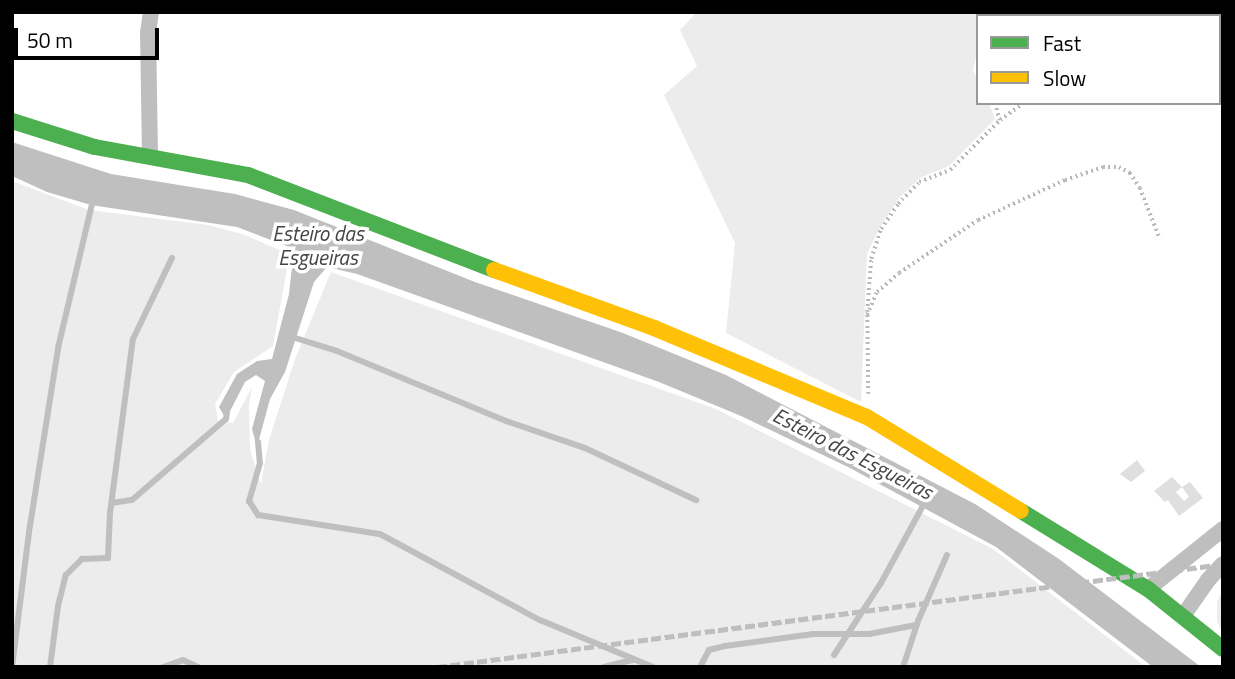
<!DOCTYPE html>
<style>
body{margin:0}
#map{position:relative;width:1235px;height:679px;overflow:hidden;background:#fff;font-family:"Titillium Web",sans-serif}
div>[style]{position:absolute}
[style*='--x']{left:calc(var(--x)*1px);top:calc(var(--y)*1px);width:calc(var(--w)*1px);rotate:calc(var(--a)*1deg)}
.green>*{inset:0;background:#ececec}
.water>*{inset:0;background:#bfbfbf}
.stream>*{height:6px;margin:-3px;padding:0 3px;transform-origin:3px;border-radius:3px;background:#bfbfbf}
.building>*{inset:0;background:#dfdfdf}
.path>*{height:3.5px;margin-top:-1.75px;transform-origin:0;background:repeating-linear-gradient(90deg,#b9b9b9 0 2px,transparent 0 5.5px)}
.street>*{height:16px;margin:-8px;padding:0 8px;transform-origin:8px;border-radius:8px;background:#bebebe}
.fast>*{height:16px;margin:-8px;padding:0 8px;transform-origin:8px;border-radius:8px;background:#4caf50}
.slow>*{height:16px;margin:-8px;padding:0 8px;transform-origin:8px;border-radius:8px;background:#ffc107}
.rail>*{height:5px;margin-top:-2.5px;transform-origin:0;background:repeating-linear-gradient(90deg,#bebebe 0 10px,transparent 0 13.5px)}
span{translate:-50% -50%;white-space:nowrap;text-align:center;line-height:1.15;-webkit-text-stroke:7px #fff;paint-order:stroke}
.water-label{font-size:21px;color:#444;font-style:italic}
.frame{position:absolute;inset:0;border:14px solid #000;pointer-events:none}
.legend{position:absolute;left:976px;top:14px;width:245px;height:91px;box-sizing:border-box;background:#fff;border:2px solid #999;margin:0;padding:9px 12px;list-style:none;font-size:21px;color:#000}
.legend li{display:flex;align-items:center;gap:14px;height:35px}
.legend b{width:35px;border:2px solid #999}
.scale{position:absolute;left:14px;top:28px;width:145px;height:32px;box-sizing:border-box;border:4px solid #000;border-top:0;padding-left:9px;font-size:21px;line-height:24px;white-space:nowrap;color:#000;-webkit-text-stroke:5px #fff;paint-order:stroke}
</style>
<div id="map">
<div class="green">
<div style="clip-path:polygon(697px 12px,1008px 12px,1006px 16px,978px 16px,978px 49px,973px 70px,978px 80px,978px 103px,989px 103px,995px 119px,949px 166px,920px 178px,899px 198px,880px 227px,867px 254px,861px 402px,726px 333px,735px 243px,664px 95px,697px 66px,680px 30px)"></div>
<div style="clip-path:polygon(1020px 12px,1206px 12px,1208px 16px,1017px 16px)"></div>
<div style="clip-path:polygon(12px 181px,89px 210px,208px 225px,242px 234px,282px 251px,289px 258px,273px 346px,234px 372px,215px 404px,218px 421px,233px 423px,252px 387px,249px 405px,250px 449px,261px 484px,269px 440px,295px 359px,331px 272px,716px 409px,993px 549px,1146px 667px,12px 667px)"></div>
<div style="clip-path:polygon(1223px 590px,1223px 634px,1217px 620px,1217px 602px)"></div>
</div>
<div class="water">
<div style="clip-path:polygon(12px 142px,111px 174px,235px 194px,294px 210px,475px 282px,623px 333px,726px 375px,975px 504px,1059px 559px,1201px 667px,1153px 667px,996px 547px,848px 467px,741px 416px,659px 382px,357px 274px,327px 267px,314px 282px,285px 372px,270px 399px,257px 447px,252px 429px,265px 381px,256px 375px,245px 382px,226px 419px,219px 407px,237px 374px,257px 361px,272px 359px,289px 294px,294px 249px,237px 227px,91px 205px,47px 192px,12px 176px)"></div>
</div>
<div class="stream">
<div style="--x:289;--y:336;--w:50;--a:17.4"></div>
<div style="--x:337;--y:351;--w:183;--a:22.5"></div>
<div style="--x:506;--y:421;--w:83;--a:18.9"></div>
<div style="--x:585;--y:448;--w:123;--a:25.1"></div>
<div style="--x:258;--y:442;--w:21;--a:85"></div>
<div style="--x:260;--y:463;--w:40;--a:106"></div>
<div style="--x:249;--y:501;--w:17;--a:57"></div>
<div style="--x:258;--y:515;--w:123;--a:8.9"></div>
<div style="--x:380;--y:534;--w:182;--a:28.3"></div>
<div style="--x:540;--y:620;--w:122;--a:22.6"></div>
<div style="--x:112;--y:503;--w:20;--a:-9"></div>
<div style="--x:132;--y:500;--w:124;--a:-40.8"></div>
<div style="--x:226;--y:419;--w:7;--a:-82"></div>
<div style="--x:834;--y:655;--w:86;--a:-56.9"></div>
<div style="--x:881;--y:583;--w:94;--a:-61.5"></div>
<div style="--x:12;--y:667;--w:136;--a:-82.8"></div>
<div style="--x:29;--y:532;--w:186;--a:-81"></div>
<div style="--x:58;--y:348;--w:152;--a:-76.7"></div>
<div style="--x:50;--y:667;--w:62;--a:-82.5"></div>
<div style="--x:58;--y:606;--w:32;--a:-76"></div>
<div style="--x:66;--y:575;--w:23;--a:-45"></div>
<div style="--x:82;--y:559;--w:26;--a:-2"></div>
<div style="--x:108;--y:558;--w:45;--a:-87.5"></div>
<div style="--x:110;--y:513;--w:176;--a:-82.5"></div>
<div style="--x:133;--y:339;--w:90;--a:-64.3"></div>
<div style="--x:163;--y:667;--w:21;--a:-19"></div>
<div style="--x:183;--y:660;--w:17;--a:25"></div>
<div style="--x:604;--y:667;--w:29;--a:-14"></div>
<div style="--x:700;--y:667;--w:19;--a:-62"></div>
<div style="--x:709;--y:650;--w:16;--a:-14"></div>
<div style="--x:725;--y:646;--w:89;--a:-7.8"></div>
<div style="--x:813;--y:634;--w:56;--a:0"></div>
<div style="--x:869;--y:634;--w:48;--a:-10.8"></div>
<div style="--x:903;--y:667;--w:48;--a:-71.9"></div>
<div style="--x:918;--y:621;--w:72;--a:-66.3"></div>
</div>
<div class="building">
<div style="clip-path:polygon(1137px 460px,1145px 471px,1131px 482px,1120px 474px)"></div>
<div style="clip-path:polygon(1172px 477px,1182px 487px,1176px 492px,1184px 501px,1189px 497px,1182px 487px,1190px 482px,1203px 498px,1179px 516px,1168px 500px,1165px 502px,1154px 491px)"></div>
</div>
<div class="path">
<div style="--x:1011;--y:16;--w:4;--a:-63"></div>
<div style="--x:1219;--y:59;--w:4;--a:0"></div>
<div style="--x:995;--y:103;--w:18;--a:74"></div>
<div style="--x:867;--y:312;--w:53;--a:-85.7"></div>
<div style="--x:871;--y:259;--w:32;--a:-72"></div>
<div style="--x:881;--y:229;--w:30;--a:-56"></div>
<div style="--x:898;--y:204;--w:30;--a:-46"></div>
<div style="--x:919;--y:182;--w:33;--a:-21"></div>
<div style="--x:950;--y:170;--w:71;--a:-45"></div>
<div style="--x:1000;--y:120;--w:29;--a:-36"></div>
<div style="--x:868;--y:394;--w:79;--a:-90.7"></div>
<div style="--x:867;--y:315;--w:25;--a:-67"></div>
<div style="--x:877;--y:292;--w:29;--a:-41"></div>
<div style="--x:899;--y:273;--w:95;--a:-33.9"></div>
<div style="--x:978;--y:220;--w:96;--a:-24.7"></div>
<div style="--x:1065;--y:180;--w:40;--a:-18.9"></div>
<div style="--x:1103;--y:167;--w:16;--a:0"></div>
<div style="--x:1119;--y:167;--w:13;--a:29"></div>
<div style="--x:1130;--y:173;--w:18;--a:56"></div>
<div style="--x:1140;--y:188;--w:55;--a:68.6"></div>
</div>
<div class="street">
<div style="--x:150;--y:156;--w:123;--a:-90.9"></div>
<div style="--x:148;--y:33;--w:21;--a:-82"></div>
<div style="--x:1148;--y:589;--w:96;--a:-38.7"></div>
<div style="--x:1183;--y:616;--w:44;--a:-55.2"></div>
<div style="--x:1208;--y:580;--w:22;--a:-47"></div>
</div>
<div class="fast">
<div style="--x:12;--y:121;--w:87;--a:17.4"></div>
<div style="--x:95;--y:147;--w:156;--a:10.4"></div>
<div style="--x:248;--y:175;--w:264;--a:21.1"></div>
<div style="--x:1021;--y:511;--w:149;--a:31.6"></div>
<div style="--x:1148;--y:589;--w:96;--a:38.7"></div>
</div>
<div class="slow">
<div style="--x:494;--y:270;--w:170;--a:19.9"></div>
<div style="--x:654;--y:328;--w:231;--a:22.7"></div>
<div style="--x:867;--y:417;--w:180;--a:31.4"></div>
</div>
<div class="rail">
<div style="--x:437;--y:667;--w:793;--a:-7.47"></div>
</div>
<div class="water-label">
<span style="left:318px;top:245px">Esteiro das<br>Esgueiras</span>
<span style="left:853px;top:453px;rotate:27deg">Esteiro das Esgueiras</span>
</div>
<div class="frame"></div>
<ul class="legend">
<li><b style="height:9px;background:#4caf50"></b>Fast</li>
<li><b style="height:9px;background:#ffc107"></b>Slow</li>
</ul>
<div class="scale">50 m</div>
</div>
